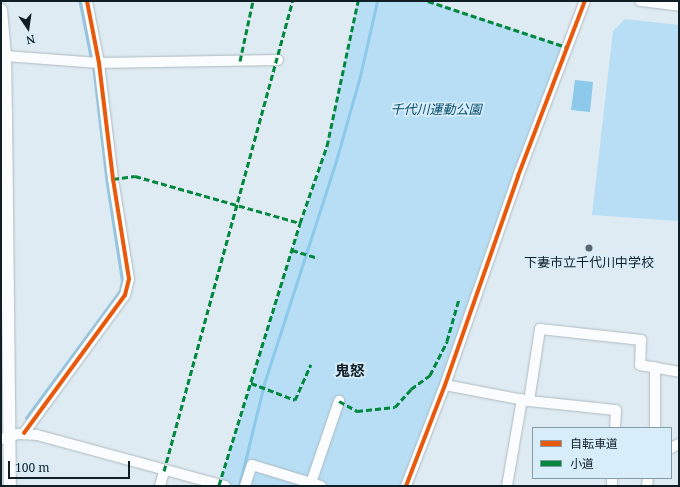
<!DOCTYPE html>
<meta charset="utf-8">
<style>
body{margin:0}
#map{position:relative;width:680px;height:487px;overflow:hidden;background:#dfebf2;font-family:"Noto Serif","Noto Sans JP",serif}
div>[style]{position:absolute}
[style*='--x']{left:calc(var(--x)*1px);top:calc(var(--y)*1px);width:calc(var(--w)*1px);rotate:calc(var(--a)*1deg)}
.green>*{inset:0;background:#b7def4}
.water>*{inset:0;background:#8cc9ea}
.stream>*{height:2.5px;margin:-1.25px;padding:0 1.25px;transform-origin:1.25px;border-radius:1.25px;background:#8cc9ea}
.roads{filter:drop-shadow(0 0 1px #adbac0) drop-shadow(0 0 1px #adbac0)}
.minor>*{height:10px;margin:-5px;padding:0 5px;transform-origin:5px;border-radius:5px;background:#fafcfd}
.major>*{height:12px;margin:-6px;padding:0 6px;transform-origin:6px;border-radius:6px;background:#fafcfd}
.quiet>*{height:3px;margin-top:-1.5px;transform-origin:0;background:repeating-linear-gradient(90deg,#00873e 0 6px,transparent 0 9px)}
.cycleway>*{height:4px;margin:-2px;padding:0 2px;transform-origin:2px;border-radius:2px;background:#e8590c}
.dots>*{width:11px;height:11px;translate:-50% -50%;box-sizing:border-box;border:2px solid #d7edfa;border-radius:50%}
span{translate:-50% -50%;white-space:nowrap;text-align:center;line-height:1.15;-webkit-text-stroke:3.5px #d7edfa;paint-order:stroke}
.park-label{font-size:13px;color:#074d6a;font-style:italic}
.poi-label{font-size:13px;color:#101f26}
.quarter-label{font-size:15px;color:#101f26;font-weight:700}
.frame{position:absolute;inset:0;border:2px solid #101f26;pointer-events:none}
.legend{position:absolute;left:532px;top:427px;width:140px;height:52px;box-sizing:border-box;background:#d7edfa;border:1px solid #879ba5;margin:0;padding:5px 7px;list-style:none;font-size:12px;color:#101f26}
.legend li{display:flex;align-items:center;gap:8px;height:20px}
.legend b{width:20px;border:1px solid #879ba5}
.north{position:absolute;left:8px;top:8px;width:40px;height:40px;-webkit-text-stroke:3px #d7edfa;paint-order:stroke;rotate:167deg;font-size:11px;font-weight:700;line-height:16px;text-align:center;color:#101f26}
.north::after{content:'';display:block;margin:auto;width:14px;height:18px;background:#101f26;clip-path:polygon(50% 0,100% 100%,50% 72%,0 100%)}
.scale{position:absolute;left:8px;top:461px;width:122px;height:18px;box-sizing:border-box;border:2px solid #101f26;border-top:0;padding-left:5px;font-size:12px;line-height:14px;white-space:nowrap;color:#101f26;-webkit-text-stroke:3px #d7edfa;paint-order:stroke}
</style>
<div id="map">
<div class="green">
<div style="clip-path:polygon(358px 1px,428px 1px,566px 47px,406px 486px,219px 485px,292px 250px,327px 146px)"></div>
<div style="clip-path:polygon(625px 19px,679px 25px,679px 221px,592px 215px,613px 31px)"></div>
</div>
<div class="water">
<div style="clip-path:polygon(575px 80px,593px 82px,590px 112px,571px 110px)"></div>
</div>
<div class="stream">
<div style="--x:80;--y:1;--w:61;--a:78.7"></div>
<div style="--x:26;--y:418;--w:158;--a:-53.5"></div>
<div style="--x:120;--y:291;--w:10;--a:-79"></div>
<div style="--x:122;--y:281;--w:98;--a:-98.8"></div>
<div style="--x:107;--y:184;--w:120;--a:-96.7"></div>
<div style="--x:239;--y:486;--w:105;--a:-76.2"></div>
<div style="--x:264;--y:384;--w:234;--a:-72.1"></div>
<div style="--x:336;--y:161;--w:88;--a:-74.2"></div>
<div style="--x:360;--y:76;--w:77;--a:-77.2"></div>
</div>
<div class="roads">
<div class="minor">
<div style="--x:640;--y:1;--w:39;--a:7"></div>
<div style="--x:5;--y:56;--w:94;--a:4.3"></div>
<div style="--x:99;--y:63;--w:179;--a:-1"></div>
<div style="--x:655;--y:367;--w:61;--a:90"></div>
<div style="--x:445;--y:385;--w:86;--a:10.8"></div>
<div style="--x:529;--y:401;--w:73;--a:-81.3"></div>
<div style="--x:540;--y:329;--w:102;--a:6.2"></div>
<div style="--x:641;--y:340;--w:25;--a:92"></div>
<div style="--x:640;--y:365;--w:40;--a:10"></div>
<div style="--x:529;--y:401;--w:87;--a:5.9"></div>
<div style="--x:616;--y:410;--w:18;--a:93"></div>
<div style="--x:24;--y:433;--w:171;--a:-53.8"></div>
<div style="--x:125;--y:295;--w:16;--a:-76"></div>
<div style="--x:129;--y:279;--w:101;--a:-99.1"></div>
<div style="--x:113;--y:179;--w:117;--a:-96.9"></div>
<div style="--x:99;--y:63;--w:63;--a:-101"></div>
<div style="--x:1;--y:439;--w:18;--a:-16"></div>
<div style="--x:18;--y:434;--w:19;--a:3"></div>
<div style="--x:37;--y:435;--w:195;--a:15.2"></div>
<div style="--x:671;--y:448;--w:9;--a:-27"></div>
<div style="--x:311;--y:483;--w:87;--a:-71.1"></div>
<div style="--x:160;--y:486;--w:16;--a:-75"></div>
<div style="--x:245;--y:486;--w:22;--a:-72"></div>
<div style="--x:252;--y:465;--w:72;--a:16.9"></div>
<div style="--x:406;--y:486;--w:108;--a:-68.9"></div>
<div style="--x:445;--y:385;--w:221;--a:-70.7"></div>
<div style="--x:518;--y:176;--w:187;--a:-69.1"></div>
<div style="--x:507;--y:486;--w:88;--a:-80.2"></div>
<div style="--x:612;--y:486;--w:8;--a:-90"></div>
<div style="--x:647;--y:486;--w:8;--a:-83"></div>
</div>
<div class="major">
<div style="--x:1;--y:10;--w:46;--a:85"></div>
<div style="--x:5;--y:56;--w:56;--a:89"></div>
<div style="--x:6;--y:112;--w:374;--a:89.4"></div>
</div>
</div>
<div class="quiet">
<div style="--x:428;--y:1;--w:145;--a:18.4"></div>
<div style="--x:240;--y:61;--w:61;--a:-77.8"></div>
<div style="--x:113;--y:179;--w:22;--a:-8"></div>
<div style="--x:135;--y:176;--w:172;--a:15.9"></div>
<div style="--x:300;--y:223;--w:82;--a:-70.7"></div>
<div style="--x:327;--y:146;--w:148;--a:-77.9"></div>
<div style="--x:292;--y:250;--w:27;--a:17"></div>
<div style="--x:251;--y:383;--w:47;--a:21.1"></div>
<div style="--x:295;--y:400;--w:39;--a:-66"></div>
<div style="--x:339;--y:401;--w:21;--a:29"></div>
<div style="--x:357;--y:411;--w:38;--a:-6"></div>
<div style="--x:395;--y:407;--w:24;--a:-48"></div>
<div style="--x:411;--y:389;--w:24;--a:-36"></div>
<div style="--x:430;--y:375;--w:38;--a:-63"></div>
<div style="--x:447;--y:341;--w:44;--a:-74.1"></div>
<div style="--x:164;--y:471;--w:487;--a:-74.7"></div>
<div style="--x:219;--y:485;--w:274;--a:-72.8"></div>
</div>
<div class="cycleway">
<div style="--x:24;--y:433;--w:171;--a:-53.8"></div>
<div style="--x:125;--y:295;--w:16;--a:-76"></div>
<div style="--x:129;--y:279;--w:101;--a:-99.1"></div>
<div style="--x:113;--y:179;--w:117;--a:-96.9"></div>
<div style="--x:99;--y:63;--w:63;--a:-101"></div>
<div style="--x:406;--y:486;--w:108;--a:-68.9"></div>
<div style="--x:445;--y:385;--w:221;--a:-70.7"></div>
<div style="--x:518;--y:176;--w:187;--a:-69.1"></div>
</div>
<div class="dots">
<div style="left:589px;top:248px;background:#58666d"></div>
</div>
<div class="park-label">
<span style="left:436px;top:109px">千代川運動公園</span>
</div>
<div class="poi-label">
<span style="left:589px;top:262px">下妻市立千代川中学校</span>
</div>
<div class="quarter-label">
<span style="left:350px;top:371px">鬼怒</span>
</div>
<div class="frame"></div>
<ul class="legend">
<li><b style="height:5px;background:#e8590c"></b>自転車道</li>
<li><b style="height:5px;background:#00873e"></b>小道</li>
</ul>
<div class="north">N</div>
<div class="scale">100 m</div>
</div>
